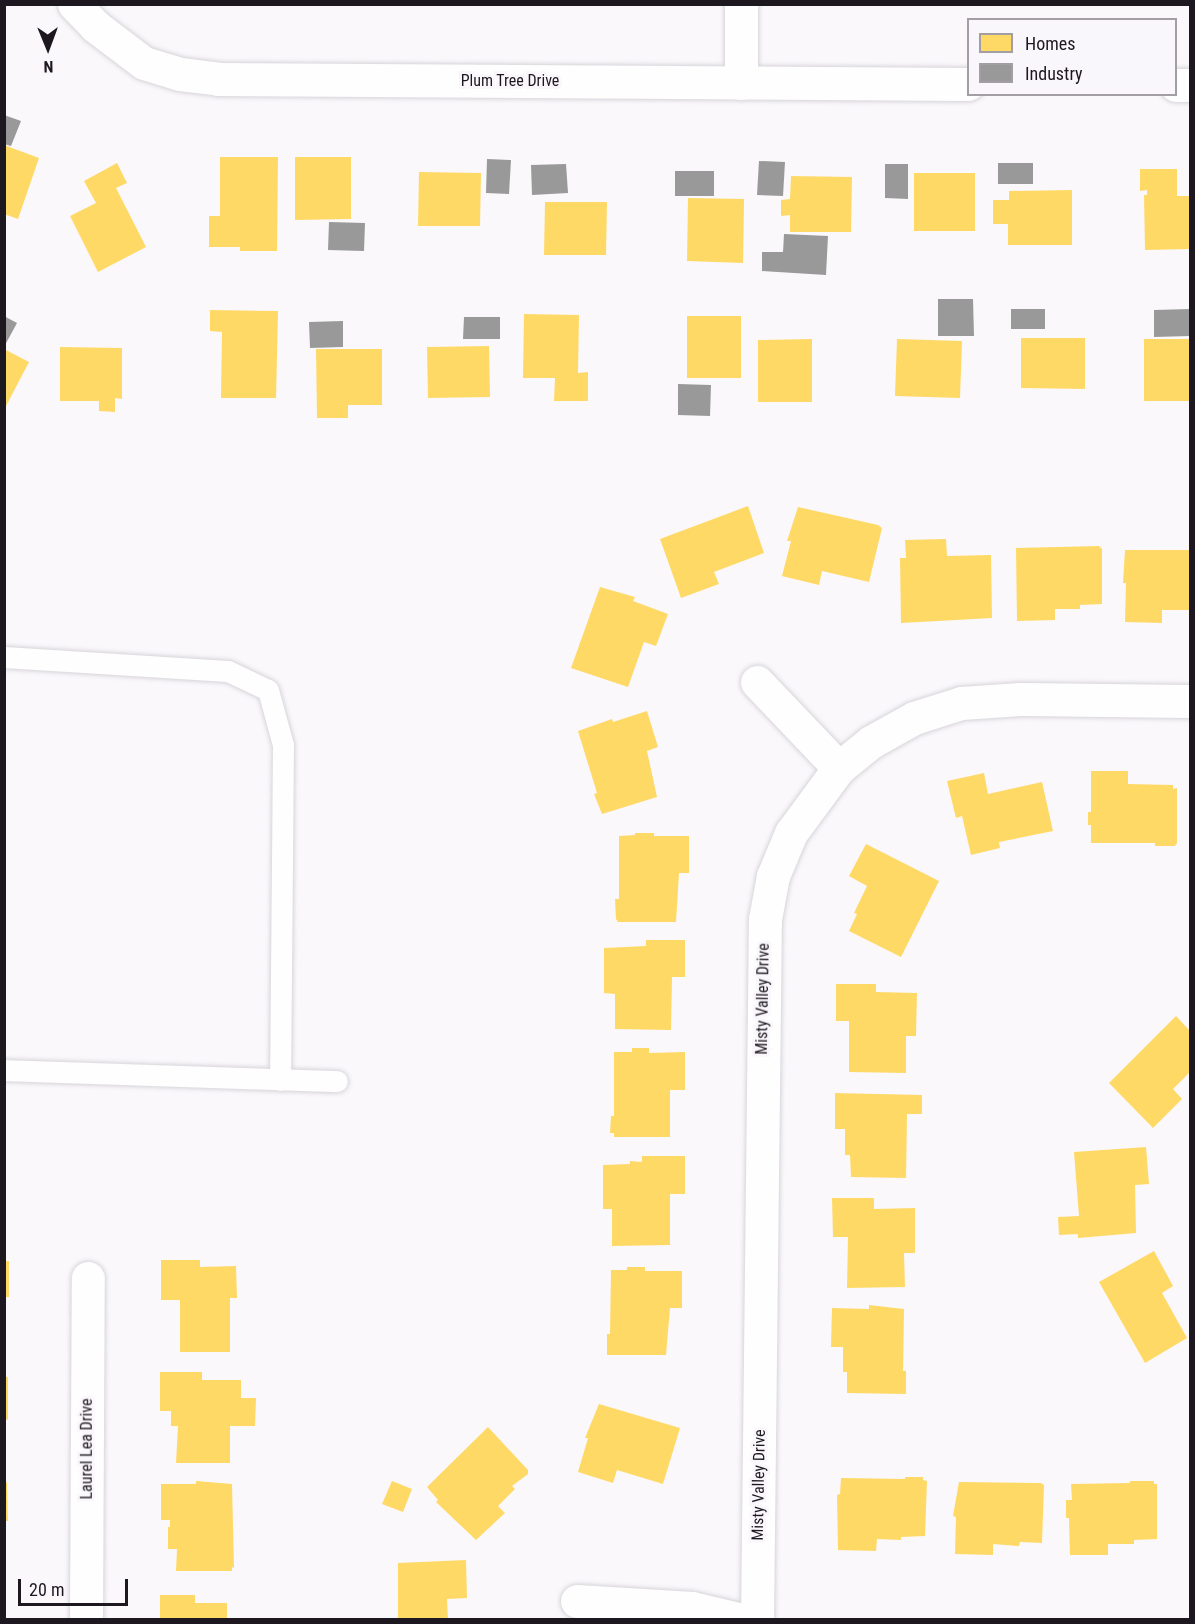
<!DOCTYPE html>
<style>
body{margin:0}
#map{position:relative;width:1195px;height:1624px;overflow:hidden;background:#faf8fb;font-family:"Roboto Condensed",sans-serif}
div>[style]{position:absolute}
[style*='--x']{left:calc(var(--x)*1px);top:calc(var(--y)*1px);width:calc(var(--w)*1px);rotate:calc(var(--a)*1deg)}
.homes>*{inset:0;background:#ffd966}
.industry>*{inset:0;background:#999}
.roads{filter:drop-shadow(0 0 2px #d8d5da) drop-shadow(0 0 2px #d8d5da)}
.service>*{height:21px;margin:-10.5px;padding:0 10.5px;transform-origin:10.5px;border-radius:10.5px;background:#fefefe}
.minor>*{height:33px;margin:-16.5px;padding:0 16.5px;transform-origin:16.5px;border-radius:16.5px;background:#fefefe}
span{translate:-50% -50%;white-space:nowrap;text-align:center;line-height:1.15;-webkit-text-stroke:6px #faf7fc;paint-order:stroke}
.street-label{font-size:16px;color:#1d1820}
.frame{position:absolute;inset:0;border:6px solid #1d1820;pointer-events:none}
.legend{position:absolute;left:967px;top:18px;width:210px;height:78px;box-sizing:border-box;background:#faf7fc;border:2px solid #a29ea4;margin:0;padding:8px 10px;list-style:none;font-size:18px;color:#1d1820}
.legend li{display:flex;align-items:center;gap:12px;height:30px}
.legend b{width:30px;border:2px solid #a29ea4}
.north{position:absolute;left:18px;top:18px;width:60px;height:60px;-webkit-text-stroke:4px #faf7fc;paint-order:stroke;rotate:179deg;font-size:16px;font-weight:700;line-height:24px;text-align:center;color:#1d1820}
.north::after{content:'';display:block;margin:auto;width:21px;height:27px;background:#1d1820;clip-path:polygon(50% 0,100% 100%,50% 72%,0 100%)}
.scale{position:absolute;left:18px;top:1579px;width:110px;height:27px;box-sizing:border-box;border:3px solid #1d1820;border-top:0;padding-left:8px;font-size:18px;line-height:21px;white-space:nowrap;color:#1d1820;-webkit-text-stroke:4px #faf7fc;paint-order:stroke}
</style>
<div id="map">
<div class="homes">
<div style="clip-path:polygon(4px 145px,39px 158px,18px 219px,4px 214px)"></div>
<div style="clip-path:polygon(220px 157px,278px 157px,277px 251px,240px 251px,240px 247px,209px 247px,209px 216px,220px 216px)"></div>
<div style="clip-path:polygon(295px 157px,351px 157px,351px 219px,295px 220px)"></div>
<div style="clip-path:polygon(117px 163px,127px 183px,116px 188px,146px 247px,98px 272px,70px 216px,96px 203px,84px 181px)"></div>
<div style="clip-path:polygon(1140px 169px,1177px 169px,1177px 196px,1190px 196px,1190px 249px,1145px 250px,1144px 195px,1147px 195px,1147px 190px,1140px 191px)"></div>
<div style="clip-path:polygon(419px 172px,481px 173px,480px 226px,418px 226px)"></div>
<div style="clip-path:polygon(914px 173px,975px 173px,975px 231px,914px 231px)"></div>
<div style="clip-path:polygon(791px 176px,852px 177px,851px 232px,790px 232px,790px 215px,781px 216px,781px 200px,790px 199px)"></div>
<div style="clip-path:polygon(1072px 190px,1072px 245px,1008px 245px,1008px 224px,993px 224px,993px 200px,1009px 200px,1009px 191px)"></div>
<div style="clip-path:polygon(688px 198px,744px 199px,743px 263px,687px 261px)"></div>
<div style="clip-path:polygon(545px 202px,607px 202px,606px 255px,544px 255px)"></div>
<div style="clip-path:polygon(210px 310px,278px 311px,276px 398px,221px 398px,222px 332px,210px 331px)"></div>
<div style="clip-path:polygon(524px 314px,579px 315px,578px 373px,588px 372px,588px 401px,554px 401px,555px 378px,523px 378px)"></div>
<div style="clip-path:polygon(687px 316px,741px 316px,741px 378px,687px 378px)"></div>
<div style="clip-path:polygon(1021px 338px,1085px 338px,1085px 389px,1021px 388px)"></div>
<div style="clip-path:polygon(812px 339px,812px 402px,758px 402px,758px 340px)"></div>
<div style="clip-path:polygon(897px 339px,962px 341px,960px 398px,895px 396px)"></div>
<div style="clip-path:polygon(1144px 339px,1190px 339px,1190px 401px,1144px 401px)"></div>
<div style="clip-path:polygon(489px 346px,490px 397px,428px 398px,427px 347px)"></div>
<div style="clip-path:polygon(60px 347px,122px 348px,122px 399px,115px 398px,115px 412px,99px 411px,99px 401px,60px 401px)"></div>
<div style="clip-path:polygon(4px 349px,29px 362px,4px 410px)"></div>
<div style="clip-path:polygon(316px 349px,382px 349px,382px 405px,348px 405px,348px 418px,317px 418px)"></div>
<div style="clip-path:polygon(748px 506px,764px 553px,714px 572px,719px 584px,681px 598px,660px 539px)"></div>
<div style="clip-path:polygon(798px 507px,878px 525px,882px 528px,869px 582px,822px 571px,819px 585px,782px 576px,791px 541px,787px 541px)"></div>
<div style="clip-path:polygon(946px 539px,947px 556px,991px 555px,992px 618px,901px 623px,900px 558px,906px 558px,905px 540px)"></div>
<div style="clip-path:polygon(1099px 546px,1102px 549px,1102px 604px,1080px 605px,1080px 609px,1055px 609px,1055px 620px,1017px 621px,1016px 548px)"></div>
<div style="clip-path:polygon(1125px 550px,1190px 550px,1189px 610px,1162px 610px,1162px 623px,1125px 622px,1126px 583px,1123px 583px)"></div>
<div style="clip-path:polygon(600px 587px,635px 597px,633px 601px,668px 614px,656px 646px,644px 642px,628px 687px,571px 668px)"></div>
<div style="clip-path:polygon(647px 711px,658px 747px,647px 751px,657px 797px,602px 814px,594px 794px,597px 793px,578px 731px,612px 719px,613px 722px)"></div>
<div style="clip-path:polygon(1091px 771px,1128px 771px,1128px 784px,1173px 785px,1173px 789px,1177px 788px,1177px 843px,1175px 846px,1155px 846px,1155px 843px,1091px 843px,1091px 825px,1088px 825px,1088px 812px,1091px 812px)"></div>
<div style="clip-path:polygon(984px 773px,988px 794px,1042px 782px,1053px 831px,999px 842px,1000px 848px,971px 855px,962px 816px,956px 818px,947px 781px)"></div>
<div style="clip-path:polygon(635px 833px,654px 833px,654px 836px,689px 836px,689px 873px,679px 873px,676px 922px,618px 922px,616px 919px,615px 899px,619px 899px,619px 836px,635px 835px)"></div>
<div style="clip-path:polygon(866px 844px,939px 881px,901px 957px,849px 931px,857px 914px,854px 913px,867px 886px,849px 876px)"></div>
<div style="clip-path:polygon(646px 940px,685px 940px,685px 977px,672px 977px,671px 1030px,615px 1029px,615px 994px,604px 993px,604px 948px,646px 946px)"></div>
<div style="clip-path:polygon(836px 984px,876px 984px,876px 992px,917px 993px,916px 1036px,906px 1036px,906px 1073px,849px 1072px,849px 1021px,836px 1021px)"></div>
<div style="clip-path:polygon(1176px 1016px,1190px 1031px,1190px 1072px,1173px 1089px,1182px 1099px,1153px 1128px,1109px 1083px)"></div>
<div style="clip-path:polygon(632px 1048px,649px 1048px,649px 1053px,685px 1052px,685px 1090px,670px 1090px,670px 1137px,614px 1137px,614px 1133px,610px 1133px,611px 1116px,614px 1116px,614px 1052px,632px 1052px)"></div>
<div style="clip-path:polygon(835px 1093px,922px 1095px,922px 1114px,907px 1114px,906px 1178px,851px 1177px,850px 1155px,845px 1155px,845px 1129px,835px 1129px)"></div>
<div style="clip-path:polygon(1146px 1147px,1149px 1184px,1135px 1185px,1136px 1233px,1078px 1238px,1078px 1234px,1059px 1235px,1058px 1217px,1079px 1216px,1074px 1152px)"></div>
<div style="clip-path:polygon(642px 1156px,685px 1156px,685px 1194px,670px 1194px,670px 1245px,612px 1246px,612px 1209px,603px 1209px,603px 1165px,630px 1164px,630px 1161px,642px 1162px)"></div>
<div style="clip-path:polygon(832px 1198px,874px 1198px,874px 1209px,915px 1208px,915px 1253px,904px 1253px,905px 1287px,847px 1288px,848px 1237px,833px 1237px)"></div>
<div style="clip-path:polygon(1154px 1251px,1173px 1286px,1162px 1293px,1187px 1338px,1145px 1363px,1099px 1282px)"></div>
<div style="clip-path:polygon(161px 1260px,200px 1260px,200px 1267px,236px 1266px,237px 1298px,230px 1298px,230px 1352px,180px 1352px,180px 1300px,161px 1300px)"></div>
<div style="clip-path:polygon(4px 1261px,9px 1261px,9px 1297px,4px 1297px)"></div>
<div style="clip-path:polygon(627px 1267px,645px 1267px,645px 1271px,682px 1271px,682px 1308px,670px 1308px,666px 1355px,607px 1355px,607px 1334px,610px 1334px,611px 1270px,627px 1270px)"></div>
<div style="clip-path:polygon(869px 1305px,904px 1309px,903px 1371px,906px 1371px,906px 1394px,847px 1393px,847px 1372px,843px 1372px,843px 1347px,831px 1347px,832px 1308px,869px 1309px)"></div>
<div style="clip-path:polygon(160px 1372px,202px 1372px,202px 1380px,241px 1380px,241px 1398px,256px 1398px,255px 1426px,230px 1426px,230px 1463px,176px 1463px,178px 1426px,171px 1426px,171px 1411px,160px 1411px)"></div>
<div style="clip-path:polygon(5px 1377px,8px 1377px,8px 1420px,5px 1419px)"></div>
<div style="clip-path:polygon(599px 1404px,680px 1428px,663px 1484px,617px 1470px,613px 1483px,578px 1472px,588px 1438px,585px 1438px)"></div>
<div style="clip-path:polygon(488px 1427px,528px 1470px,528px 1474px,512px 1486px,515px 1489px,498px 1506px,505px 1513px,476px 1540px,436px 1502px,438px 1500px,427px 1487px)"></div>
<div style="clip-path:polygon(905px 1477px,923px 1477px,923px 1480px,927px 1481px,925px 1536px,901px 1537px,901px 1540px,877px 1539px,876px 1551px,838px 1550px,837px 1495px,840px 1494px,841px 1478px,905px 1479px)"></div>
<div style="clip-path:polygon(196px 1481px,232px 1484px,234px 1568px,232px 1567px,232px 1571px,176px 1571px,177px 1549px,168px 1549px,168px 1527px,170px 1527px,170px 1520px,161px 1520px,161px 1484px,196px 1484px)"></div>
<div style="clip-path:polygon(392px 1481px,412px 1489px,403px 1512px,382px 1504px)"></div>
<div style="clip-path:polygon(1130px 1481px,1154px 1481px,1154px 1484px,1157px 1484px,1157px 1539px,1134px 1540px,1134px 1544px,1108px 1544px,1108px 1555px,1070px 1555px,1069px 1518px,1066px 1518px,1066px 1500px,1072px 1500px,1071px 1484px,1130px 1483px)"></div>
<div style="clip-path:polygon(7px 1482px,8px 1521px,5px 1521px,5px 1483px)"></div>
<div style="clip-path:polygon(959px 1482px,1041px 1483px,1044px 1485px,1042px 1543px,1020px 1542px,1019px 1546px,993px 1544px,993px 1555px,955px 1554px,956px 1517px,953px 1516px)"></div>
<div style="clip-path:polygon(466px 1560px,467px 1598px,447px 1599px,448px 1620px,398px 1620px,398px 1563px)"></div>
<div style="clip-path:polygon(160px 1595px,195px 1595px,195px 1603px,227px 1603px,227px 1620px,160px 1620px)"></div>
</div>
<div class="industry">
<div style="clip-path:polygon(4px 115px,21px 121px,11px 146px,4px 144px)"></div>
<div style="clip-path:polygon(487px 159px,511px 160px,509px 194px,486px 193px)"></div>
<div style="clip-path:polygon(759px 161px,785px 162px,783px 196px,757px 195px)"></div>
<div style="clip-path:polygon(998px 163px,1033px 163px,1033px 184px,998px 184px)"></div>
<div style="clip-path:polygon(566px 164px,568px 193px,532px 195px,531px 165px)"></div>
<div style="clip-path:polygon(885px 164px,908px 164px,908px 199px,885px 198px)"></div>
<div style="clip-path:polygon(675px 171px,714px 171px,714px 196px,675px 196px)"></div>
<div style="clip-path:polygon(329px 222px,365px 223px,364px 251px,328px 250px)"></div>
<div style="clip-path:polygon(784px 234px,828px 236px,826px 275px,762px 271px,762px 252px,783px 252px)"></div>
<div style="clip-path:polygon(938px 299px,973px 299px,974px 336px,938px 336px)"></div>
<div style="clip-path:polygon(1011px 309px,1045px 309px,1045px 329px,1011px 329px)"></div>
<div style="clip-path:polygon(1190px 309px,1190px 336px,1154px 337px,1154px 310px)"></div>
<div style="clip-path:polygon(4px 316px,17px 323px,4px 347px)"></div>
<div style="clip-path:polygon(464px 317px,500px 317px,500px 339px,463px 339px)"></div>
<div style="clip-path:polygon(343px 321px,343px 347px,310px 348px,309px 322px)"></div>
<div style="clip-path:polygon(678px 384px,711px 385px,710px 416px,678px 415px)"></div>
</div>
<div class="roads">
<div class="service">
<div style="--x:4;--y:657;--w:224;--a:3.6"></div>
<div style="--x:228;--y:671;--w:44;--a:25.4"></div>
<div style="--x:268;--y:690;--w:57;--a:74.7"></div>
<div style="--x:283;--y:745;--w:335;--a:90.5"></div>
<div style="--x:4;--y:1070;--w:333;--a:1.9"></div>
</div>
<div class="minor">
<div style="--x:74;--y:4;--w:30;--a:46"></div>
<div style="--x:95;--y:26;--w:61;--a:37.1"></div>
<div style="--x:144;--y:63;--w:38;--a:17"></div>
<div style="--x:180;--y:74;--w:38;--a:7"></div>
<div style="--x:218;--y:79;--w:750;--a:0.38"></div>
<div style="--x:741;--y:4;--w:79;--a:90"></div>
<div style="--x:1176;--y:85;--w:14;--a:0"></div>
<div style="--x:757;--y:682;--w:119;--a:46.4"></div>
<div style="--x:577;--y:1601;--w:115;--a:3.5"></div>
<div style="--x:692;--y:1608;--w:51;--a:13.5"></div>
<div style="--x:86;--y:1620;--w:342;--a:-89.7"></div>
<div style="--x:757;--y:1620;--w:701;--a:-89.35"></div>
<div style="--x:765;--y:919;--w:44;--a:-79.5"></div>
<div style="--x:773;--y:876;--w:47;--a:-67.3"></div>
<div style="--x:791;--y:833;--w:81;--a:-53.6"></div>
<div style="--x:839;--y:768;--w:41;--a:-39.1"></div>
<div style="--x:871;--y:742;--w:49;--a:-29.2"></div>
<div style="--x:914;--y:718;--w:49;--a:-17.7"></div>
<div style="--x:961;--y:703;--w:59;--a:-3.9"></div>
<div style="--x:1020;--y:699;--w:170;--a:0.7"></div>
</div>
</div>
<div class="street-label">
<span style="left:510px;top:81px">Plum Tree Drive</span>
<span style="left:763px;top:999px;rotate:-89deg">Misty Valley Drive</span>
<span style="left:87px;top:1449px;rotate:-90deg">Laurel Lea Drive</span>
<span style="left:759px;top:1485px;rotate:-89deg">Misty Valley Drive</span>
</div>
<div class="frame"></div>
<ul class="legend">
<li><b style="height:16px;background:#ffd966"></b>Homes</li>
<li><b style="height:16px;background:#999"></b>Industry</li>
</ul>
<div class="north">N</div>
<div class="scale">20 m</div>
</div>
